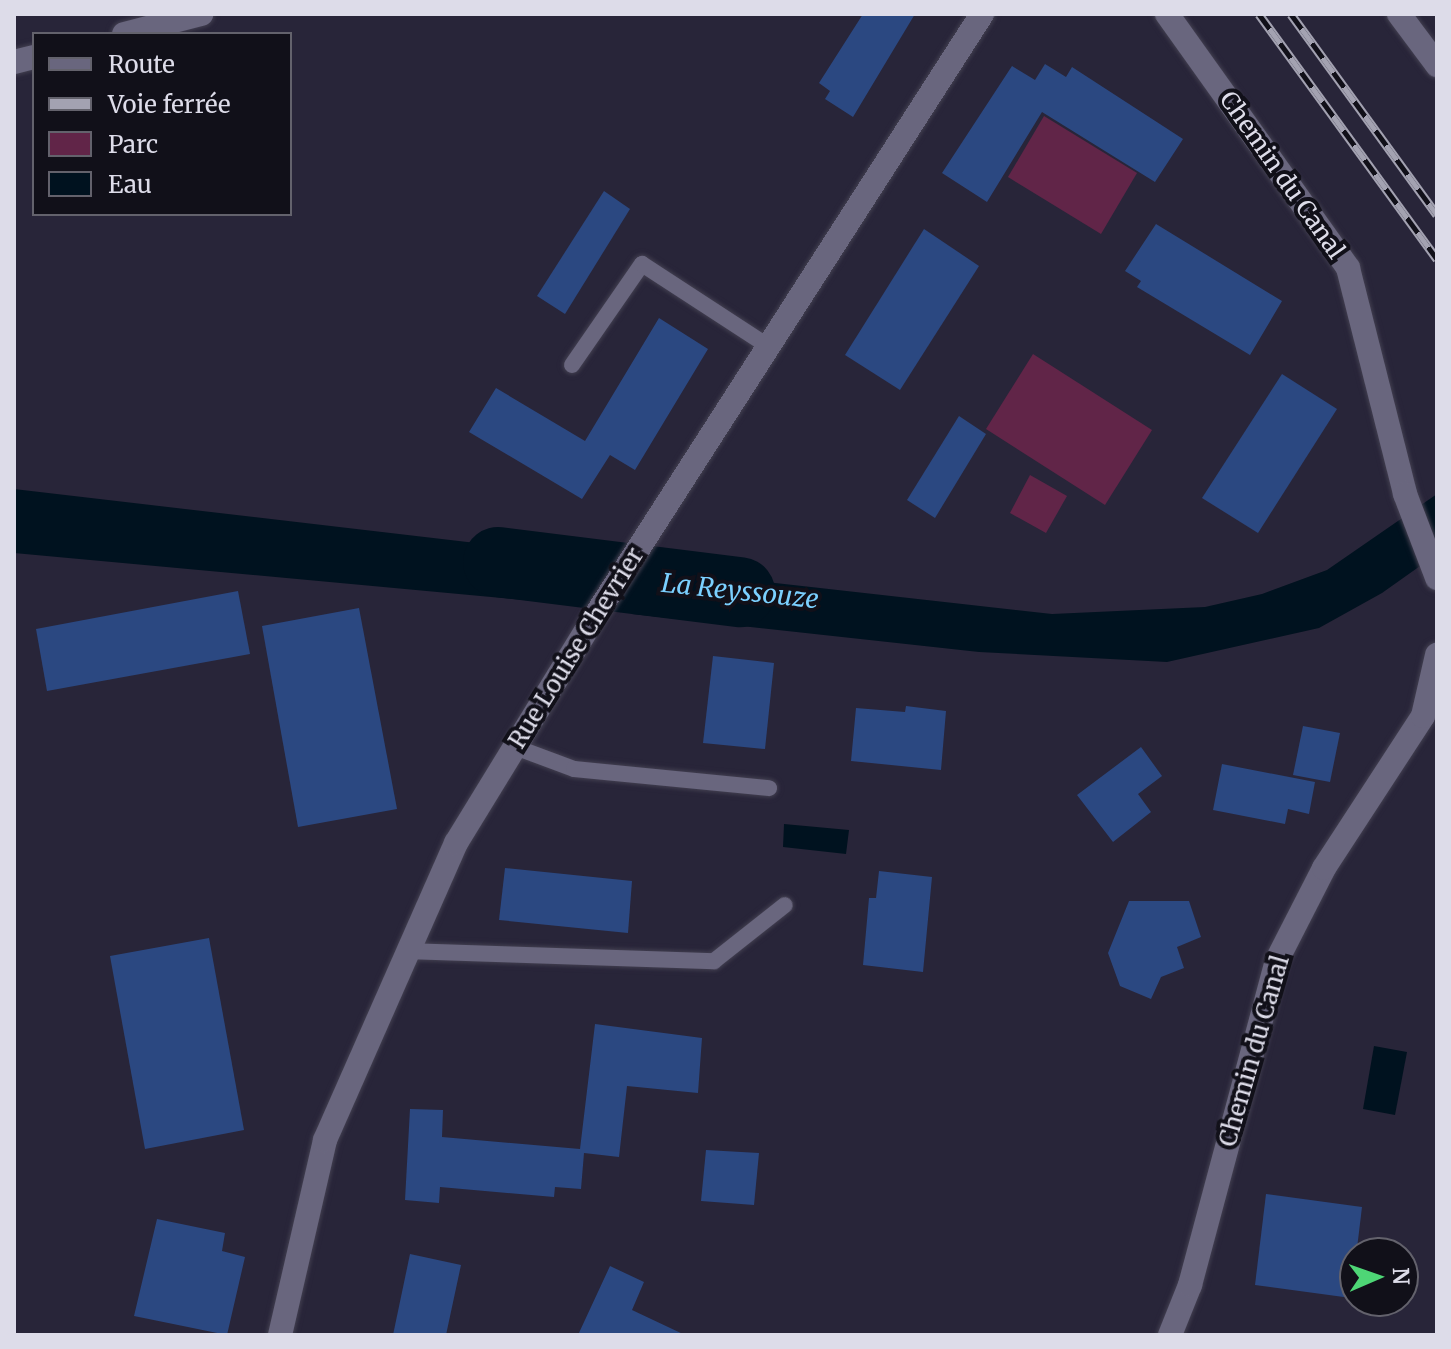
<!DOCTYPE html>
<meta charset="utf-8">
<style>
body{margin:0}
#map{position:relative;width:1451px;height:1349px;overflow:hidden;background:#282539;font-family:Merriweather,serif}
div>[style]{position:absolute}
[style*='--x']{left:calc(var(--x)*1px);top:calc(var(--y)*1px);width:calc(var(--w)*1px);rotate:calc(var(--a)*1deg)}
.green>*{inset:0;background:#612548}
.water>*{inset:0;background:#00121f}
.river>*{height:70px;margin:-35px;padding:0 35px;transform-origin:35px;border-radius:35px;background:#00121f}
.building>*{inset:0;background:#2b4881}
.roads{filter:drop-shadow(0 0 2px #423f50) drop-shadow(0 0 2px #423f50)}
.lane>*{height:16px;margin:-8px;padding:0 8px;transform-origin:8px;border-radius:8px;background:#69667e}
.street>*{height:24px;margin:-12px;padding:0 12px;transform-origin:12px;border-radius:12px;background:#69667e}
.rail>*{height:9px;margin-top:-4.5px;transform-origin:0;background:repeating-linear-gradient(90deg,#111019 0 18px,#a3a2b1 0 36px);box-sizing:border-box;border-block:2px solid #a3a2b1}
span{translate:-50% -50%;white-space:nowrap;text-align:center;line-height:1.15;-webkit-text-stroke:8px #111019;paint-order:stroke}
.street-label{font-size:24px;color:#dddce9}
.water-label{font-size:26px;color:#7bd0ff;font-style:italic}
.frame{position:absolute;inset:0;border:16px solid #dddce9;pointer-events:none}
.legend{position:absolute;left:32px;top:32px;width:260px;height:184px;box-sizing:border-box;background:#111019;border:2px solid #63626c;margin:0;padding:10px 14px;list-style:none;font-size:24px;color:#dddce9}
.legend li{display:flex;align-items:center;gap:16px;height:40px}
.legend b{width:40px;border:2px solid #63626c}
.north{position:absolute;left:1339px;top:1237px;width:80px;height:80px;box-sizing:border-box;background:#111019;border:2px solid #63626c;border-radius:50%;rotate:88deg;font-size:22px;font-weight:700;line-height:32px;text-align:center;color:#dddce9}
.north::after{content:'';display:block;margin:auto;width:28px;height:36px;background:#4ed676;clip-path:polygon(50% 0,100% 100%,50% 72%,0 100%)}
</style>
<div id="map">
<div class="green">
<div style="clip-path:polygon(1044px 116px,1137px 173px,1101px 234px,1008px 177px)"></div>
<div style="clip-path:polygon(1033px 354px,1152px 430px,1105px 505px,986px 429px)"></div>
<div style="clip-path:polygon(1030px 475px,1067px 496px,1046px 533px,1010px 513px)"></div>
</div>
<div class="water">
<div style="clip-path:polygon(14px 489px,604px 558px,568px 604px,14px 553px)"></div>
<div style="clip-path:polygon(1437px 494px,1437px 554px,1382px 593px,1319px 628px,1167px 662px,979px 652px,632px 614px,650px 569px,1052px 614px,1205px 607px,1262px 594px,1327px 570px)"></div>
<div style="clip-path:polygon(784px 824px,849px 830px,846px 854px,783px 847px)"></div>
<div style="clip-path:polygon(1374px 1046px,1407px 1052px,1395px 1115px,1363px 1109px)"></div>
</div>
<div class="river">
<div style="--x:498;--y:562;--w:244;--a:7.1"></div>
</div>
<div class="building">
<div style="clip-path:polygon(863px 14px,915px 14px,853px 117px,825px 99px,830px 91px,819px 83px)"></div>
<div style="clip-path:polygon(1045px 64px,1066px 77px,1072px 67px,1183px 139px,1155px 182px,1042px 112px,987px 202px,942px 173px,1012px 66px,1035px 80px)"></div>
<div style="clip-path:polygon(604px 191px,630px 209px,565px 314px,537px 296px)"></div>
<div style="clip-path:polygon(1156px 224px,1282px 301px,1250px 355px,1137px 287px,1141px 281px,1125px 271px)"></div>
<div style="clip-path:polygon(924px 229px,979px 266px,900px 390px,845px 355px)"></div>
<div style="clip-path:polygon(659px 318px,708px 349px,635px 470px,610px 455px,582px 499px,469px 432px,496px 388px,585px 441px)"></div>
<div style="clip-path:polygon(1282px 374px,1337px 409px,1258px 533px,1202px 498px)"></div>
<div style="clip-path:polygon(959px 416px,986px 434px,935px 518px,907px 500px)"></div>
<div style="clip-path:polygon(238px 591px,250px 654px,47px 691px,36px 629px)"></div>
<div style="clip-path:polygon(359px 608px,397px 809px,298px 827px,262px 626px)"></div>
<div style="clip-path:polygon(713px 656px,774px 663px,765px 749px,703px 743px)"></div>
<div style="clip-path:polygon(906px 706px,946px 711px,941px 770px,851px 761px,856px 708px,905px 712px)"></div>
<div style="clip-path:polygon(1303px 726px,1340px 733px,1330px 782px,1293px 775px)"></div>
<div style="clip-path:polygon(1141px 747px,1162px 776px,1138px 794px,1151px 812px,1113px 842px,1077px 795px)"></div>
<div style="clip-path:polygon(1222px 764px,1315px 782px,1309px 814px,1288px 809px,1285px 824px,1213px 810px)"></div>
<div style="clip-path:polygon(505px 868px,632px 881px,628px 933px,499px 920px)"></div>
<div style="clip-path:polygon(879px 871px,932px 877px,923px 972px,863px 965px,869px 898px,876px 898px)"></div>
<div style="clip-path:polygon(1129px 901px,1189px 901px,1201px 937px,1177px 947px,1184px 968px,1161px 977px,1151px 999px,1120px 986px,1108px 953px)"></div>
<div style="clip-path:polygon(209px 938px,244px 1130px,145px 1149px,110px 956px)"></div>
<div style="clip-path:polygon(595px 1024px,702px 1038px,698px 1093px,627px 1086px,619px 1157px,584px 1153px,581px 1189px,555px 1187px,554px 1197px,440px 1187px,439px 1203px,405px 1200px,410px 1109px,443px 1110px,442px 1137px,580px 1149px)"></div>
<div style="clip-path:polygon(706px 1150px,759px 1153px,754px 1205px,701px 1201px)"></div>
<div style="clip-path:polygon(1266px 1194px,1362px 1207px,1351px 1298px,1255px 1285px)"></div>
<div style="clip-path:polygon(157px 1219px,225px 1233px,222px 1251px,245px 1257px,227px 1335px,134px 1316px)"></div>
<div style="clip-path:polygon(410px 1254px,461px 1265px,446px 1335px,393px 1335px)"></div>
<div style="clip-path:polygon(610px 1266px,644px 1282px,632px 1310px,685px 1335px,578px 1335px)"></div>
</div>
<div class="roads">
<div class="lane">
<div style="--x:572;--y:365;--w:123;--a:-55.3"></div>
<div style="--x:642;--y:264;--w:150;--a:33.1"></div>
<div style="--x:515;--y:747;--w:63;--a:20.4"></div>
<div style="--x:574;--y:769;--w:196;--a:5.6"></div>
<div style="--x:406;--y:951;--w:308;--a:1.9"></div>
<div style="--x:714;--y:961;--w:90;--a:-38.3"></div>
</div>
<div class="street">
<div style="--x:1167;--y:14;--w:312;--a:54.5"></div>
<div style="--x:1348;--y:268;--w:233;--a:75.8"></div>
<div style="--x:1405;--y:494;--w:90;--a:69.1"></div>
<div style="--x:1399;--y:14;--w:64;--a:53.3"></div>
<div style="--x:124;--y:34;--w:80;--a:-14.6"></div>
<div style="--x:14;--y:62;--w:21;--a:-14"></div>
<div style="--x:280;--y:1335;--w:200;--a:-77"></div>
<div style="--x:325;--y:1140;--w:325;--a:-66.2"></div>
<div style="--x:456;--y:843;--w:257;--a:-58.5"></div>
<div style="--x:590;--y:624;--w:725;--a:-57.27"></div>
<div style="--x:1170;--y:1335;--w:54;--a:-68.2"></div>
<div style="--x:1190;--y:1285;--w:336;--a:-75"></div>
<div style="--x:1277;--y:960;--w:103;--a:-62.9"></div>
<div style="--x:1324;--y:868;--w:181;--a:-56.9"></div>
<div style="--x:1423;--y:716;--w:63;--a:-77.1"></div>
</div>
</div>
<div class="rail">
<div style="--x:1259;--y:14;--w:303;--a:54"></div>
<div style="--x:1291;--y:14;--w:248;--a:54"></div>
</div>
<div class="street-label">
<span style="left:1282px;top:175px;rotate:55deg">Chemin du Canal</span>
<span style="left:576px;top:648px;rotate:-58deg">Rue Louise Chevrier</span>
<span style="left:1254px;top:1051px;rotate:-74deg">Chemin du Canal</span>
</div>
<div class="water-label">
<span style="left:740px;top:591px;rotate:6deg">La Reyssouze</span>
</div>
<div class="frame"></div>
<ul class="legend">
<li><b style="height:10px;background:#69667e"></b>Route</li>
<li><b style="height:10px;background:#a3a2b1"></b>Voie ferrée</li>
<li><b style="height:22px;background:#612548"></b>Parc</li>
<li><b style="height:22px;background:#00121f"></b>Eau</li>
</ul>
<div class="north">N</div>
</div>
